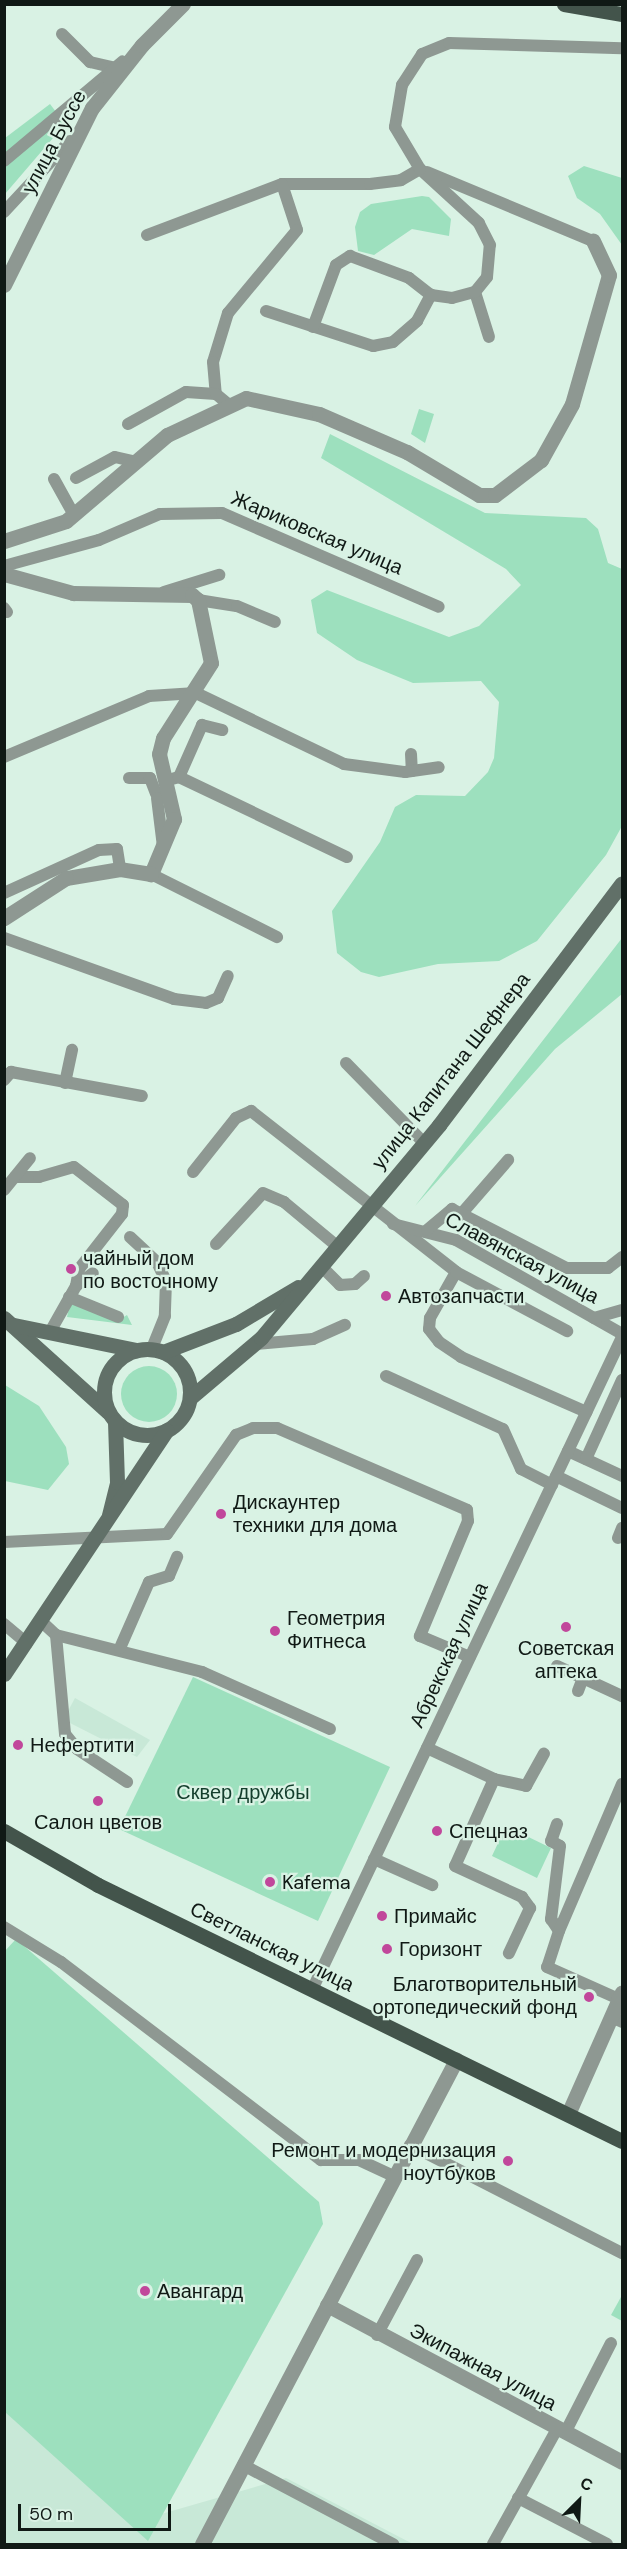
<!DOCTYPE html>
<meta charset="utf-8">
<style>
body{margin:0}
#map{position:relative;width:627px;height:2549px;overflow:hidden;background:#d9f2e4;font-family:"DM Sans",sans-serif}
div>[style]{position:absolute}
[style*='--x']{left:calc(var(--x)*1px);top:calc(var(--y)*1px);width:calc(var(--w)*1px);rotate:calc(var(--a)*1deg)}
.built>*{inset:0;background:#c8e8d7}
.green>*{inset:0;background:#9de0be}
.round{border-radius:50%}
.service>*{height:12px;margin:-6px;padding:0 6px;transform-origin:6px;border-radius:6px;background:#8e9892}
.minor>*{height:15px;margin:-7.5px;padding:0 7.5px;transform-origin:7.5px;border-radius:7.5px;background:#8e9892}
.secondary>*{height:15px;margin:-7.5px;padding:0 7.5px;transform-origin:7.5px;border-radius:7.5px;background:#617068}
.secondary>.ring{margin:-7.5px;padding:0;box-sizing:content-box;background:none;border:15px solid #617068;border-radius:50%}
.primary>*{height:15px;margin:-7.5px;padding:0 7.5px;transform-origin:7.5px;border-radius:7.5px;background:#43544b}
.dots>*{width:16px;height:16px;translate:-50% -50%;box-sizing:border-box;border:3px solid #d9f2e4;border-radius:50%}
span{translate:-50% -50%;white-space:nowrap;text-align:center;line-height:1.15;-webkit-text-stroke:4.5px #d9f2e4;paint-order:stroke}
.street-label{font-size:20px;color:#101915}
.poi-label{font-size:20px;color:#101915}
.left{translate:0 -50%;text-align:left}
.right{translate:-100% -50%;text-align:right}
.park-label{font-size:20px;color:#133e2c}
.frame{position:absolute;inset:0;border:6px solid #101915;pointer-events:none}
.north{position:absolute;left:549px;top:2471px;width:60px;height:60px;-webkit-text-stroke:4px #d9f2e4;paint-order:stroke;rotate:24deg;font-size:16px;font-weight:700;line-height:24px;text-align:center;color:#101915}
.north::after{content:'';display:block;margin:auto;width:21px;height:27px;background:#101915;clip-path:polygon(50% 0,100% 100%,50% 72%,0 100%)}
.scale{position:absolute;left:18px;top:2504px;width:153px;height:27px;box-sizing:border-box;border:3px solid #101915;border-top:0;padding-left:8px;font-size:18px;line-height:21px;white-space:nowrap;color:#101915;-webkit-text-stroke:4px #d9f2e4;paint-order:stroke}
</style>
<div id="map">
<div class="built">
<div style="clip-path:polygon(75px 1698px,150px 1740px,137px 1757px,70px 1723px,68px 1711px)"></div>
<div style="clip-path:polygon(4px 2410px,130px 2523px,286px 2478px,413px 2544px,5px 2544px)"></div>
</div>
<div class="green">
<div style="clip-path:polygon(50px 104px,65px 124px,5px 194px,5px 138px)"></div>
<div style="clip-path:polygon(584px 166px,622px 178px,622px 245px,600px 214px,577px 198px,568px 176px)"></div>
<div style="clip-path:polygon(422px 196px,429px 197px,451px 219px,449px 236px,412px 229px,374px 255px,358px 251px,355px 227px,360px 212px,371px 204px)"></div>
<div style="clip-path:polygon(419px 409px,434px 414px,425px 443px,411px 434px)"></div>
<div style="clip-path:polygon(330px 434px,485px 513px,586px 518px,598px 529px,608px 563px,622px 569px,622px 826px,606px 855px,537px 941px,499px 961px,438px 964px,379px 977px,361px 972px,337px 953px,332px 911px,380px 842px,395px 807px,416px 795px,465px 796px,488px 772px,494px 758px,499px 702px,481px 681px,413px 683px,357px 660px,317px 633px,311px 600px,327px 590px,449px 637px,479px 626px,521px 585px,506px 569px,321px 458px)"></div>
<div style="clip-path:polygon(622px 938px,622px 994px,555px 1049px,415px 1206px)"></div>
<div style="clip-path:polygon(70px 1303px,122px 1318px,127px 1315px,132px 1325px,67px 1317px)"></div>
<div class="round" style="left:121px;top:1366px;width:56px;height:56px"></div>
<div style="clip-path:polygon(5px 1385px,39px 1406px,66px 1447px,69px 1464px,48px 1490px,5px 1481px)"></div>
<div style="clip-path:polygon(193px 1677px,390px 1767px,318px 1921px,119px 1829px)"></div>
<div style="clip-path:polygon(506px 1826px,551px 1848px,537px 1878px,492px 1856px)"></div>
<div style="clip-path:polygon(16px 1939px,319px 2202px,323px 2224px,148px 2541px,5px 2412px,4px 1952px)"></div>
<div style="clip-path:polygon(621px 2297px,622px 2298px,622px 2321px,611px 2315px)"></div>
</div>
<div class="service">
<div style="--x:62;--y:34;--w:40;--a:45"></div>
<div style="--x:90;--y:62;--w:27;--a:13"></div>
<div style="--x:4;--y:161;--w:155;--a:-40"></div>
<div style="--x:427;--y:172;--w:180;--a:22.6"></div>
<div style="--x:282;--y:184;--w:88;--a:0"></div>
<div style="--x:370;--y:184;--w:31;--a:-7"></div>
<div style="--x:401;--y:180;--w:22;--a:-30"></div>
<div style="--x:4;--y:212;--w:97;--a:-47.1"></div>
<div style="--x:147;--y:235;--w:144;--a:-20.7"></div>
<div style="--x:282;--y:184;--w:48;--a:71.9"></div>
<div style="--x:297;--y:230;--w:108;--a:129.7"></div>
<div style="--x:228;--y:313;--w:51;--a:107"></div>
<div style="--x:213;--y:362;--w:32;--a:85"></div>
<div style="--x:475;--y:292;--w:47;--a:72.7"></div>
<div style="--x:266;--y:311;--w:113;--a:18.1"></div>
<div style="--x:373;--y:346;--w:20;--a:-11"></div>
<div style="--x:393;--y:342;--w:32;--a:-41"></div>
<div style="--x:417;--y:321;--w:30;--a:-62"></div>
<div style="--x:313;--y:327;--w:66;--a:-69.6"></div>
<div style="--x:336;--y:265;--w:17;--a:-33"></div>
<div style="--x:350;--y:256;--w:63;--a:20.4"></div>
<div style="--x:409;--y:278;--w:28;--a:38"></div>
<div style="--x:431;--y:295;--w:21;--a:8"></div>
<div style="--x:452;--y:298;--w:24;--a:-15"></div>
<div style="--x:475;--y:292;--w:19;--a:-51"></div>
<div style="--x:487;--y:277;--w:32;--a:-85"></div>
<div style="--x:490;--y:245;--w:25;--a:-117"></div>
<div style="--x:479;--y:223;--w:80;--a:-137.5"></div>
<div style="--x:420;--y:169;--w:49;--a:-120.8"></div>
<div style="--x:395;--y:127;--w:43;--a:-80.5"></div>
<div style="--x:402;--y:85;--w:37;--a:-57"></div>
<div style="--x:422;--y:54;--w:29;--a:-22"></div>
<div style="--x:449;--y:43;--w:173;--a:1.7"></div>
<div style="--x:128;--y:424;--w:66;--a:-28.9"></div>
<div style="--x:186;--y:392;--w:30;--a:4"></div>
<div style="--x:216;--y:394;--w:17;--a:40"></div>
<div style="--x:76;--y:478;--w:44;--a:-28.3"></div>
<div style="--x:115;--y:457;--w:17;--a:13"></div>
<div style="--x:54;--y:479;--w:39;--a:61"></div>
<div style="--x:4;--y:566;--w:98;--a:-15.3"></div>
<div style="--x:99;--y:540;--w:66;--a:-23.1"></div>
<div style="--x:160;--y:514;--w:62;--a:-0.9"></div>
<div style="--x:222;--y:513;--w:236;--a:23.4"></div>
<div style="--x:164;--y:592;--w:58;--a:-17.2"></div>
<div style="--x:198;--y:600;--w:39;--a:9"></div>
<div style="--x:237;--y:606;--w:41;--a:22.8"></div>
<div style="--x:4;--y:608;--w:5;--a:53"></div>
<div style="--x:411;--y:754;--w:17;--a:87"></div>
<div style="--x:4;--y:757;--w:157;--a:-22.8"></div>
<div style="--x:149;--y:696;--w:47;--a:-3.7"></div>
<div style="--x:196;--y:693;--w:164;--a:25.6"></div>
<div style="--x:344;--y:764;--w:62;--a:7.5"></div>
<div style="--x:405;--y:772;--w:34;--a:-8"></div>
<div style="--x:179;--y:777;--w:57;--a:-66.1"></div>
<div style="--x:202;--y:725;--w:21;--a:14"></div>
<div style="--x:129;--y:778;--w:21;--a:0"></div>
<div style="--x:150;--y:778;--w:17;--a:69"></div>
<div style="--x:168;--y:780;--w:11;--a:-15"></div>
<div style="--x:179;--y:777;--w:186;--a:25.5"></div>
<div style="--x:157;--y:798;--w:49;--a:83"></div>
<div style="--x:151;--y:874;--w:141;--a:26.6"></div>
<div style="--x:4;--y:893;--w:104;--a:-24.4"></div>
<div style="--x:99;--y:850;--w:18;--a:-3"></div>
<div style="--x:117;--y:849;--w:20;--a:81"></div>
<div style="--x:4;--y:938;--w:181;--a:19.7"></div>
<div style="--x:174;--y:999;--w:32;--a:7"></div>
<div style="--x:206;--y:1003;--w:13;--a:-23"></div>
<div style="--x:218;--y:998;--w:24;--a:-66"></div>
<div style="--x:346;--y:1063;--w:112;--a:45.7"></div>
<div style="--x:4;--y:1080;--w:11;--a:-49"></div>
<div style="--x:11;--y:1072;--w:133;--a:10.4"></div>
<div style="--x:65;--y:1083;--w:34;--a:-78"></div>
<div style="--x:193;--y:1172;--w:69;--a:-51.5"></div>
<div style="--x:236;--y:1118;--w:17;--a:-25"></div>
<div style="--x:251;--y:1111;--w:261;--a:38.1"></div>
<div style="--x:456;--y:1272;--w:53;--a:119.5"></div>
<div style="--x:430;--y:1318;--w:11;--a:95"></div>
<div style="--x:429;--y:1329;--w:16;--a:52"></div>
<div style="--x:439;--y:1342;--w:27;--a:34"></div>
<div style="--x:461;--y:1357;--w:137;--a:23.7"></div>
<div style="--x:15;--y:1177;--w:24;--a:0"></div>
<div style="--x:39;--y:1177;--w:36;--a:-16"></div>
<div style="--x:74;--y:1167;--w:62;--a:37.8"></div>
<div style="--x:123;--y:1205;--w:9;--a:96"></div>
<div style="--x:122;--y:1214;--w:70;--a:128"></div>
<div style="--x:79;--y:1269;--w:17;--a:100"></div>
<div style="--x:76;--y:1286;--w:53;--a:119.5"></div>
<div style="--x:4;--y:1190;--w:41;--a:-50.9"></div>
<div style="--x:463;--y:1212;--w:69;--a:-49.1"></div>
<div style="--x:393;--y:1224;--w:65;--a:14.3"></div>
<div style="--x:456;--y:1240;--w:191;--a:29.5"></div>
<div style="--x:427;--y:1230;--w:33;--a:-40"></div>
<div style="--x:452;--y:1209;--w:129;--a:27.2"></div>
<div style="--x:567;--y:1268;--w:41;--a:0"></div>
<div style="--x:608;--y:1268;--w:18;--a:-38"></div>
<div style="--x:130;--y:1237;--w:37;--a:43"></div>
<div style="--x:157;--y:1262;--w:21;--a:65"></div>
<div style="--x:166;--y:1281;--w:35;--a:92"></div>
<div style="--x:165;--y:1316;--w:35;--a:112"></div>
<div style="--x:216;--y:1244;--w:69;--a:-47.3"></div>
<div style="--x:263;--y:1193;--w:23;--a:23"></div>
<div style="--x:284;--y:1202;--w:69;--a:39.7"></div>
<div style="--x:321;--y:1266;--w:27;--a:45"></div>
<div style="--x:340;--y:1285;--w:15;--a:-4"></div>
<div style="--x:355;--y:1284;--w:12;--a:-42"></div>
<div style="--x:456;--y:1272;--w:126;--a:28"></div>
<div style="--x:76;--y:1286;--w:21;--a:-37"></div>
<div style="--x:69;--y:1297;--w:53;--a:22.2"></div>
<div style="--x:594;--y:1318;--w:29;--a:-16"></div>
<div style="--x:256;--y:1344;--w:57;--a:-5"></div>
<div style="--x:313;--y:1339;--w:35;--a:-24"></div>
<div style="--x:386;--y:1376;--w:128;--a:24.4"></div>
<div style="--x:503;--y:1429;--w:44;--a:65.8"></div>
<div style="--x:521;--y:1469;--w:35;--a:27"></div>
<div style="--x:568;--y:1451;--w:60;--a:24.8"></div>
<div style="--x:586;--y:1459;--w:87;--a:-65.5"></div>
<div style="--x:556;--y:1476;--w:73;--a:25.9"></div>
<div style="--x:618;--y:1538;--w:11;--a:-68"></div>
<div style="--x:4;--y:1542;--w:163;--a:-2.8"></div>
<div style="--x:167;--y:1534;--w:121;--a:-55.1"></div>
<div style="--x:236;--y:1435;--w:18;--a:-22"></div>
<div style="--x:253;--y:1428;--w:24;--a:0"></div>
<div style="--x:277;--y:1428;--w:207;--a:23.3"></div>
<div style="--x:467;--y:1510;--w:11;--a:85"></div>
<div style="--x:468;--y:1521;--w:125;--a:112.7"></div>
<div style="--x:420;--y:1636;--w:54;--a:22.8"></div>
<div style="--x:42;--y:1622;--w:19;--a:43"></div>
<div style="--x:56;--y:1635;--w:151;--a:14.2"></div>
<div style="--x:202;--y:1672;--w:140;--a:24"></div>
<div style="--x:4;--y:1624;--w:30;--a:40"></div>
<div style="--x:56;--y:1635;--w:99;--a:84.8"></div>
<div style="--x:65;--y:1734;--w:19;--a:51"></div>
<div style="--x:77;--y:1749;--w:60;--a:33.4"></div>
<div style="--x:120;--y:1648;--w:72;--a:-66.3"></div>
<div style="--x:149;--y:1582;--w:21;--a:-17"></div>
<div style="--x:169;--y:1576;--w:21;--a:-67"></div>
<div style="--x:557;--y:1666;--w:72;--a:24.8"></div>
<div style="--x:578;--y:1691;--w:14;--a:-69"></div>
<div style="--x:427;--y:1748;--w:74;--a:24.8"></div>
<div style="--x:494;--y:1779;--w:33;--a:12"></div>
<div style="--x:526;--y:1786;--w:37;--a:-61"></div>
<div style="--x:494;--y:1779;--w:95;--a:114.1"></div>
<div style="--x:455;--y:1866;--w:74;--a:24.8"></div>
<div style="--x:522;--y:1897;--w:14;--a:54"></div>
<div style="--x:530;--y:1908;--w:50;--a:115"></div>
<div style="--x:557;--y:1824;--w:18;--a:109"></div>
<div style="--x:551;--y:1841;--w:10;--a:29"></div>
<div style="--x:560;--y:1846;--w:74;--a:97"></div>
<div style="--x:551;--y:1919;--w:14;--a:56"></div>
<div style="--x:559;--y:1931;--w:38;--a:108"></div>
<div style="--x:547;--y:1967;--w:79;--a:24"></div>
<div style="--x:374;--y:1859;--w:64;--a:24.1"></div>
<div style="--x:4;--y:1927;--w:67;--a:31.6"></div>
<div style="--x:61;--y:1962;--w:327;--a:37.3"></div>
<div style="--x:321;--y:2160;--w:38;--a:0"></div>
<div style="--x:359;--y:2160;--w:38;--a:25"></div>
<div style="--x:559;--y:1931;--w:160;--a:-66.8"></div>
<div style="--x:312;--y:1990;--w:723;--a:-64.6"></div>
<div style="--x:611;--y:2017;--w:12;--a:24"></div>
<div style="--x:410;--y:2145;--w:238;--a:27"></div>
<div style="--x:377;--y:2335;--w:85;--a:-61.9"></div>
<div style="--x:565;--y:2433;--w:101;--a:-62.9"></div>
<div style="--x:243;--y:2465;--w:170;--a:27.8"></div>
<div style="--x:518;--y:2498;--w:100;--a:27.3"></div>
<div style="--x:493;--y:2544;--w:132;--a:-60.9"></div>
</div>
<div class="minor">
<div style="--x:4;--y:285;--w:198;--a:-63.6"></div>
<div style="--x:92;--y:108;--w:80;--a:-51.6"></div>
<div style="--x:142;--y:45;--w:58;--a:-45"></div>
<div style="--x:4;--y:541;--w:65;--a:-17.9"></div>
<div style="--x:66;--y:521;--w:133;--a:-40.4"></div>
<div style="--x:167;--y:435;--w:87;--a:-25.1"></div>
<div style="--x:246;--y:398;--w:75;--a:12.4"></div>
<div style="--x:319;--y:414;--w:96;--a:23.4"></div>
<div style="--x:407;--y:452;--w:84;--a:30.8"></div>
<div style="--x:479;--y:495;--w:16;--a:0"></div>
<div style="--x:495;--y:495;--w:58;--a:-37.3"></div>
<div style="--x:541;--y:460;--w:64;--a:-61"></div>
<div style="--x:572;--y:404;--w:134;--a:-74"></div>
<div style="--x:609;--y:275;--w:38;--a:-115"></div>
<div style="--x:4;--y:574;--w:72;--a:15.4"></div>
<div style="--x:73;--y:593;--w:119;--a:1"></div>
<div style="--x:192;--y:595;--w:8;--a:40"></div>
<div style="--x:198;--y:600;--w:64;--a:78.3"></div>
<div style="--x:211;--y:663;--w:89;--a:122.6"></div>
<div style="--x:163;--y:738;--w:16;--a:104"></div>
<div style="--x:159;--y:754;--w:67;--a:77"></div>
<div style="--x:174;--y:819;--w:60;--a:112.7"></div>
<div style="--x:151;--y:874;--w:31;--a:-171"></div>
<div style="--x:120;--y:869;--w:55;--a:170.5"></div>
<div style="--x:66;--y:878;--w:74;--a:147.2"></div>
<div style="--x:568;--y:2114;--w:133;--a:-66.1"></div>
<div style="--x:327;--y:2305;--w:334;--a:28"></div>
<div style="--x:202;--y:2544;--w:547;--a:-62.31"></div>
</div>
<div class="secondary">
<div style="--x:4;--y:1318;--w:140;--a:42.1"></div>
<div style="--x:14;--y:1325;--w:125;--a:11.6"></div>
<div class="ring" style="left:104px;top:1349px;width:71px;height:71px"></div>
<div style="--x:163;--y:1352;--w:78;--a:-21"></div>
<div style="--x:236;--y:1324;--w:72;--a:-30.8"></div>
<div style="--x:190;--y:1398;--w:93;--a:-40.2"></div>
<div style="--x:261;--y:1338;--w:278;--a:-50.1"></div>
<div style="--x:439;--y:1125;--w:303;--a:-52.9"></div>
<div style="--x:109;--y:1515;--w:34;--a:-76"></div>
<div style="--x:117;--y:1482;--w:60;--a:-91.9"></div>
<div style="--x:4;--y:1674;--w:293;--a:-56.3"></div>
</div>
<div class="primary">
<div style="--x:564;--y:4;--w:59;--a:9.8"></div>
<div style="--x:4;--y:1831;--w:108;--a:29.9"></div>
<div style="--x:98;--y:1885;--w:583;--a:26.04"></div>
</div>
<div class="dots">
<div style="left:71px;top:1269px;background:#c1479b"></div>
<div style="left:386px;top:1296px;background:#c1479b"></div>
<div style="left:221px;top:1514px;background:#c1479b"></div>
<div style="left:566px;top:1627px;background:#c1479b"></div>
<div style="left:275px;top:1631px;background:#c1479b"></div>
<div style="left:18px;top:1745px;background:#c1479b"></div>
<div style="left:98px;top:1801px;background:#c1479b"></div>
<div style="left:437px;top:1831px;background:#c1479b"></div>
<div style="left:270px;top:1882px;background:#c1479b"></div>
<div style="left:382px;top:1916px;background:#c1479b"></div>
<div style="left:387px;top:1949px;background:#c1479b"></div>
<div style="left:589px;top:1997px;background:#c1479b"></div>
<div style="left:508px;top:2161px;background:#c1479b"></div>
<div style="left:145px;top:2291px;background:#c1479b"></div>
</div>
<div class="street-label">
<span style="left:54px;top:142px;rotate:-62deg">улица Буссе</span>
<span style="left:317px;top:533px;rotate:23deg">Жариковская улица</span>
<span style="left:451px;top:1071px;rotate:-52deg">улица Капитана Шефнера</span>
<span style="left:522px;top:1258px;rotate:28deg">Славянская улица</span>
<span style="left:449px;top:1655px;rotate:-65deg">Абрекская улица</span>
<span style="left:272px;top:1947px;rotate:26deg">Светланская улица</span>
<span style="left:483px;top:2367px;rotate:28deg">Экипажная улица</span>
</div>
<div class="poi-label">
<span class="left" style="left:83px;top:1270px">чайный дом<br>по восточному</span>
<span class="left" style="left:398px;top:1296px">Автозапчасти</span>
<span class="left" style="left:233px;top:1514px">Дискаунтер<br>техники для дома</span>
<span class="left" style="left:287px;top:1630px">Геометрия<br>Фитнеса</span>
<span style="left:566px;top:1660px">Советская<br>аптека</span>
<span class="left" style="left:30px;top:1745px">Нефертити</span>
<span style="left:98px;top:1822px">Салон цветов</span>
<span class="left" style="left:449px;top:1831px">Спецназ</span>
<span class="left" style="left:282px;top:1882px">Kafema</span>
<span class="left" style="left:394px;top:1916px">Примайс</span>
<span class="left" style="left:399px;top:1949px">Горизонт</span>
<span class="right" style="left:577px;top:1996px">Благотворительный<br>ортопедический фонд</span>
<span class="right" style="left:496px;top:2162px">Ремонт и модернизация<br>ноутбуков</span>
<span class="left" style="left:157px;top:2291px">Авангард</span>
</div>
<div class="park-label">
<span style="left:243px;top:1792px">Сквер дружбы</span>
</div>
<div class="frame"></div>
<div class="north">С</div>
<div class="scale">50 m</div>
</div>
